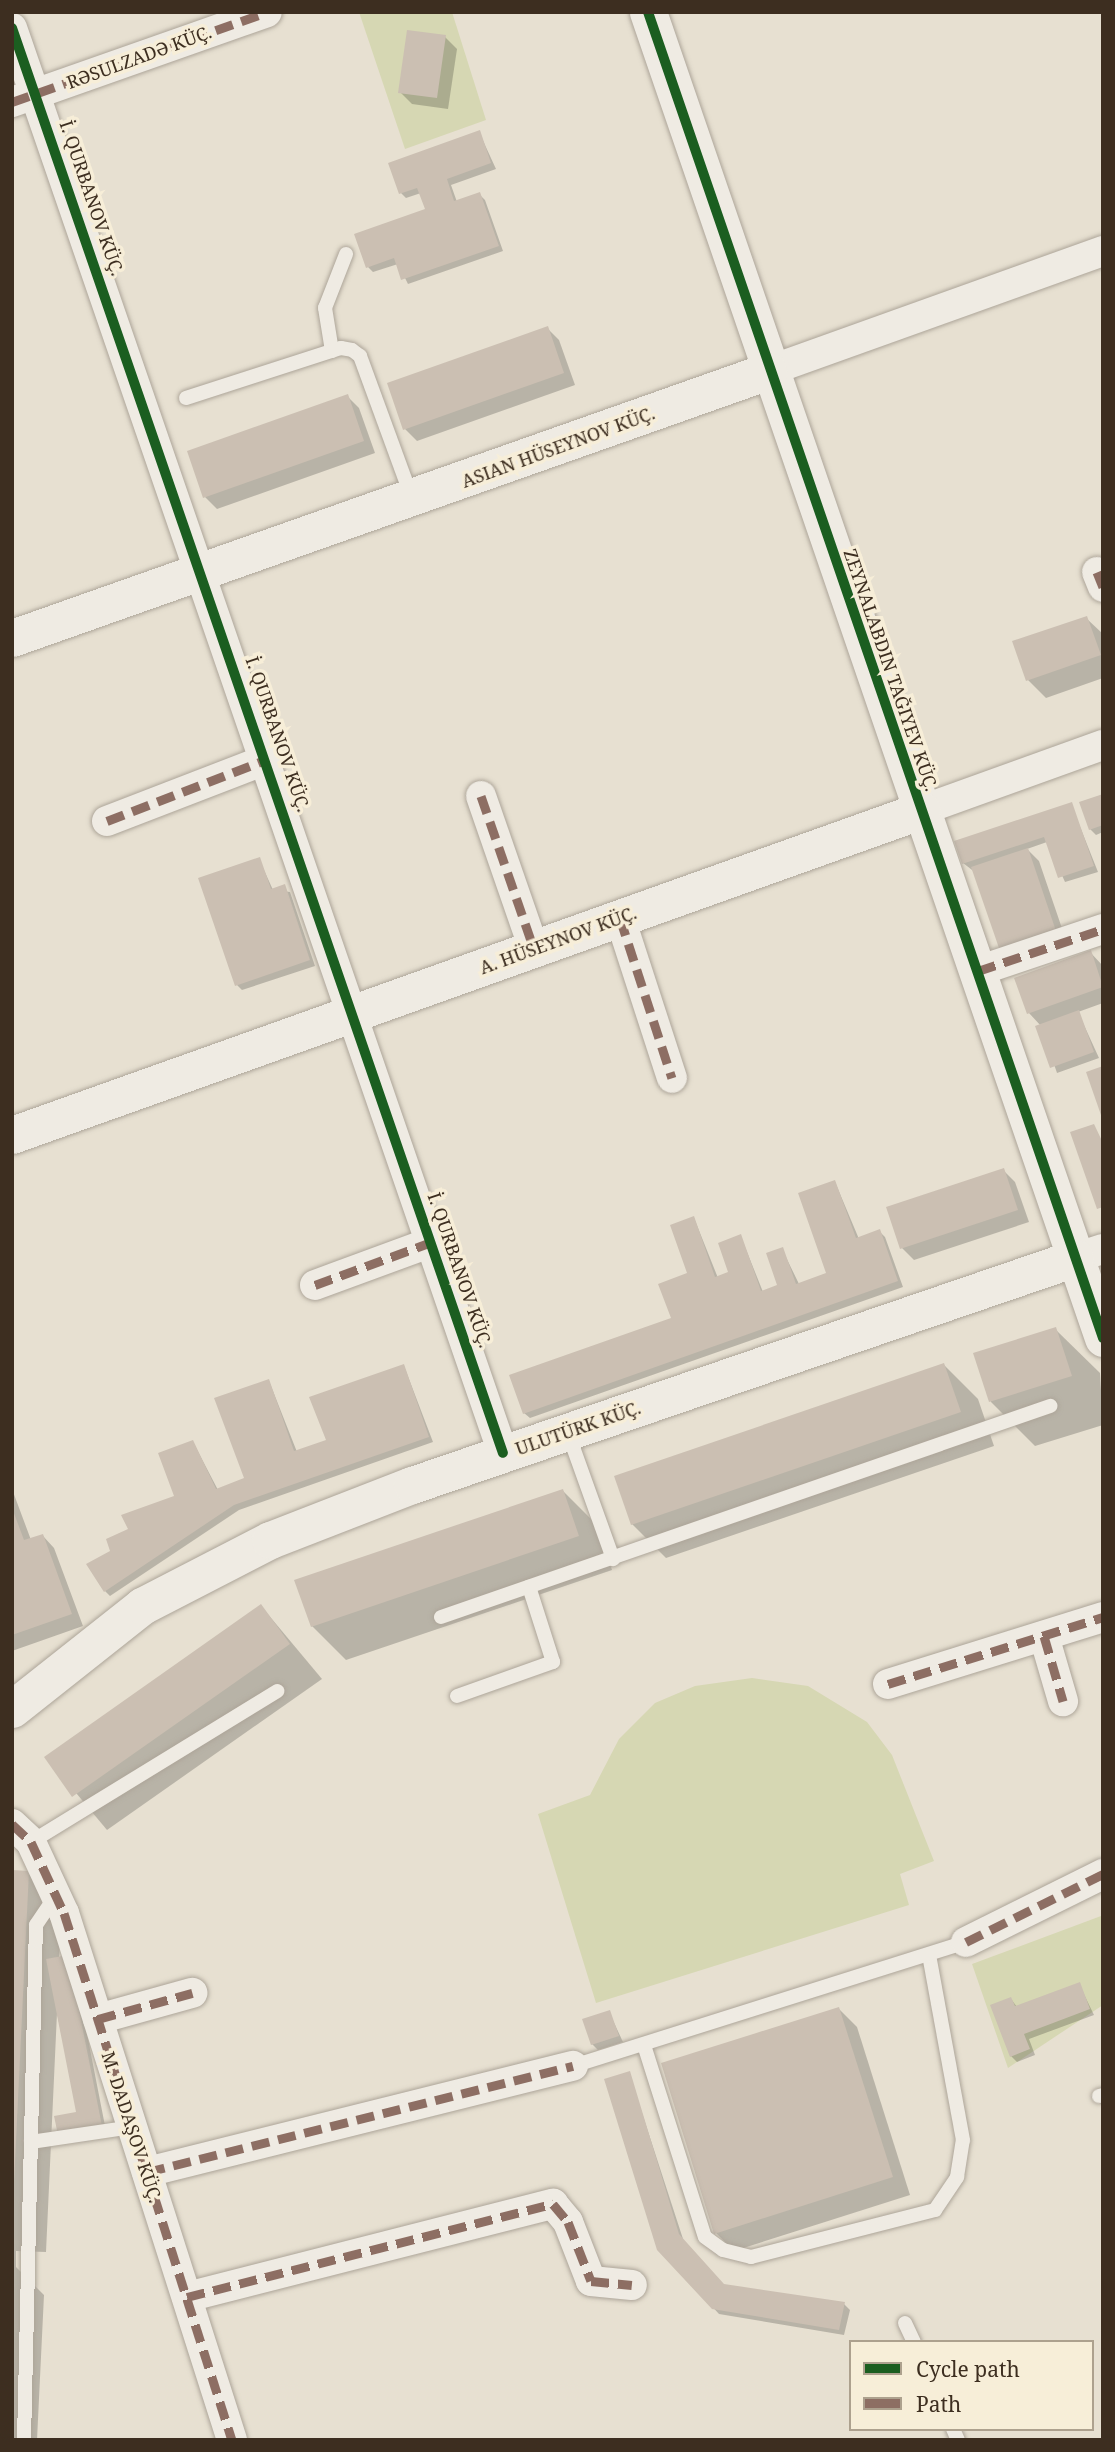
<!DOCTYPE html>
<meta charset="utf-8">
<style>
body{margin:0}
#map{position:relative;width:1115px;height:2452px;overflow:hidden;background:#e7e0d1;font-family:"Noto Serif",serif}
div>[style]{position:absolute}
[style*='--x']{left:calc(var(--x)*1px);top:calc(var(--y)*1px);width:calc(var(--w)*1px);rotate:calc(var(--a)*1deg)}
.green>*{inset:0;background:#d6d7b3}
.shadow>*{inset:0;background:#0003}
.building>*{inset:0;background:#cbbfb2}
.roads{filter:drop-shadow(0 0 2px #ada599) drop-shadow(0 0 2px #ada599)}
.service>*{height:14px;margin:-7px;padding:0 7px;transform-origin:7px;border-radius:7px;background:#efebe3}
.minor>*{height:30px;margin:-15px;padding:0 15px;transform-origin:15px;border-radius:15px;background:#efebe3}
.tertiary>*{height:37px;margin:-18.5px;padding:0 18.5px;transform-origin:18.5px;border-radius:18.5px;background:#efebe3}
.quiet>*{height:9px;margin-top:-4.5px;transform-origin:0;background:repeating-linear-gradient(90deg,#8d6e63 0 18px,transparent 0 27px)}
.cycleway>*{height:10px;margin:-5px;padding:0 5px;transform-origin:5px;border-radius:5px;background:#1b5e20}
span{translate:-50% -50%;white-space:nowrap;text-align:center;line-height:1.15;-webkit-text-stroke:7px #f7eed8;paint-order:stroke}
.street-label{font-size:18px;color:#3d2e20}
.frame{position:absolute;inset:0;border:14px solid #3d2e20;pointer-events:none}
.legend{position:absolute;left:849px;top:2340px;width:245px;height:91px;box-sizing:border-box;background:#f7eed8;border:2px solid #ada18e;margin:0;padding:9px 12px;list-style:none;font-size:21px;color:#3d2e20}
.legend li{display:flex;align-items:center;gap:14px;height:35px}
.legend b{width:35px;border:2px solid #ada18e}
</style>
<div id="map">
<div class="green">
<div style="clip-path:polygon(359px 12px,452px 12px,486px 120px,405px 149px)"></div>
<div style="clip-path:polygon(752px 1678px,808px 1686px,867px 1722px,892px 1755px,934px 1861px,900px 1874px,909px 1905px,596px 2003px,538px 1814px,590px 1795px,619px 1739px,655px 1703px,695px 1686px)"></div>
<div style="clip-path:polygon(1101px 1916px,1103px 2005px,1008px 2068px,972px 1964px)"></div>
</div>
<div class="shadow">
<div style="clip-path:polygon(445px 37px,457px 49px,448px 109px,412px 104px,400px 92px)"></div>
<div style="clip-path:polygon(479px 132px,496px 169px,451px 185px,457px 202px,479px 194px,485px 200px,503px 251px,408px 284px,398px 264px,373px 272px,368px 267px,427px 210px,421px 193px,406px 198px,401px 193px)"></div>
<div style="clip-path:polygon(547px 328px,559px 340px,575px 385px,417px 441px,405px 429px)"></div>
<div style="clip-path:polygon(347px 396px,359px 408px,375px 453px,217px 509px,205px 497px)"></div>
<div style="clip-path:polygon(1086px 618px,1103px 634px,1103px 678px,1046px 698px,1028px 680px)"></div>
<div style="clip-path:polygon(1103px 796px,1103px 832px,1096px 835px,1090px 829px)"></div>
<div style="clip-path:polygon(1071px 804px,1098px 872px,1065px 882px,1047px 842px,1027px 849px,1039px 861px,1067px 943px,963px 863px)"></div>
<div style="clip-path:polygon(259px 859px,273px 890px,290px 892px,315px 966px,242px 990px,237px 985px)"></div>
<div style="clip-path:polygon(1090px 952px,1103px 966px,1103px 1003px,1078px 1012px,1099px 1058px,1057px 1073px,1041px 1026px,1029px 1013px)"></div>
<div style="clip-path:polygon(1003px 1170px,1015px 1182px,1029px 1222px,914px 1260px,902px 1248px)"></div>
<div style="clip-path:polygon(835px 1182px,859px 1239px,879px 1231px,885px 1237px,903px 1287px,530px 1418px,524px 1413px,673px 1319px,689px 1275px,694px 1218px,718px 1278px,730px 1274px,741px 1237px,763px 1292px,779px 1286px,782px 1249px,799px 1284px,828px 1274px)"></div>
<div style="clip-path:polygon(1055px 1329px,1100px 1373px,1103px 1425px,1035px 1446px,991px 1402px,975px 1354px)"></div>
<div style="clip-path:polygon(944px 1365px,978px 1399px,994px 1446px,666px 1558px,632px 1524px)"></div>
<div style="clip-path:polygon(404px 1366px,433px 1442px,239px 1510px,110px 1596px,105px 1591px,112px 1552px,177px 1497px,193px 1442px,218px 1490px,246px 1479px,269px 1381px,297px 1452px,329px 1441px)"></div>
<div style="clip-path:polygon(12px 1489px,31px 1540px,43px 1536px,54px 1548px,83px 1626px,12px 1651px)"></div>
<div style="clip-path:polygon(563px 1491px,597px 1525px,612px 1570px,346px 1660px,312px 1626px)"></div>
<div style="clip-path:polygon(261px 1606px,322px 1679px,107px 1830px,46px 1757px)"></div>
<div style="clip-path:polygon(12px 1872px,28px 1873px,62px 1906px,59px 1958px,73px 1962px,106px 2131px,78px 2113px,57px 2013px,46px 2252px,16px 2251px,16px 2267px,44px 2295px,37px 2440px,12px 2440px)"></div>
<div style="clip-path:polygon(1079px 1984px,1094px 2015px,1029px 2039px,1035px 2055px,1017px 2062px,1011px 2056px,1011px 1999px,1017px 2007px)"></div>
<div style="clip-path:polygon(839px 2009px,857px 2027px,910px 2195px,734px 2251px,716px 2233px)"></div>
<div style="clip-path:polygon(609px 2012px,623px 2042px,598px 2050px,592px 2044px)"></div>
<div style="clip-path:polygon(629px 2073px,684px 2242px,724px 2286px,844px 2304px,850px 2310px,844px 2335px,719px 2314px,659px 2249px)"></div>
</div>
<div class="building">
<div style="clip-path:polygon(407px 30px,446px 35px,437px 98px,398px 93px)"></div>
<div style="clip-path:polygon(480px 130px,491px 163px,447px 179px,454px 201px,480px 192px,499px 246px,401px 280px,394px 258px,366px 268px,354px 234px,425px 209px,417px 188px,399px 194px,388px 163px)"></div>
<div style="clip-path:polygon(548px 326px,564px 373px,403px 430px,387px 383px)"></div>
<div style="clip-path:polygon(348px 394px,364px 441px,203px 498px,187px 451px)"></div>
<div style="clip-path:polygon(1087px 616px,1101px 655px,1026px 681px,1012px 641px)"></div>
<div style="clip-path:polygon(1103px 794px,1103px 825px,1089px 830px,1079px 802px)"></div>
<div style="clip-path:polygon(1072px 802px,1094px 866px,1058px 878px,1044px 837px,962px 864px,954px 841px)"></div>
<div style="clip-path:polygon(1028px 848px,1056px 931px,1000px 951px,971px 867px)"></div>
<div style="clip-path:polygon(260px 857px,271px 889px,285px 884px,310px 960px,235px 986px,198px 878px)"></div>
<div style="clip-path:polygon(1091px 950px,1103px 987px,1027px 1014px,1014px 978px)"></div>
<div style="clip-path:polygon(1079px 1010px,1094px 1052px,1050px 1068px,1035px 1026px)"></div>
<div style="clip-path:polygon(1103px 1066px,1103px 1118px,1102px 1118px,1086px 1072px)"></div>
<div style="clip-path:polygon(1094px 1124px,1103px 1143px,1103px 1207px,1097px 1209px,1070px 1132px)"></div>
<div style="clip-path:polygon(1004px 1168px,1018px 1210px,900px 1249px,886px 1207px)"></div>
<div style="clip-path:polygon(835px 1180px,856px 1238px,880px 1229px,898px 1281px,523px 1414px,509px 1375px,671px 1318px,658px 1284px,687px 1273px,670px 1225px,694px 1216px,715px 1277px,728px 1272px,718px 1243px,741px 1234px,761px 1291px,777px 1285px,766px 1253px,783px 1247px,796px 1284px,826px 1273px,798px 1193px)"></div>
<div style="clip-path:polygon(1056px 1327px,1072px 1376px,989px 1402px,973px 1353px)"></div>
<div style="clip-path:polygon(944px 1363px,961px 1412px,631px 1525px,614px 1476px)"></div>
<div style="clip-path:polygon(404px 1364px,429px 1437px,234px 1505px,104px 1592px,86px 1564px,110px 1551px,106px 1539px,128px 1529px,121px 1515px,174px 1496px,158px 1453px,193px 1440px,216px 1489px,244px 1478px,214px 1398px,269px 1379px,294px 1451px,326px 1440px,309px 1397px)"></div>
<div style="clip-path:polygon(563px 1489px,579px 1536px,311px 1627px,294px 1580px)"></div>
<div style="clip-path:polygon(12px 1508px,24px 1540px,43px 1534px,72px 1614px,12px 1635px)"></div>
<div style="clip-path:polygon(261px 1604px,290px 1644px,72px 1797px,44px 1757px)"></div>
<div style="clip-path:polygon(12px 1870px,29px 1871px,14px 2183px,12px 2183px)"></div>
<div style="clip-path:polygon(68px 1955px,102px 2126px,58px 2135px,54px 2116px,76px 2112px,46px 1959px)"></div>
<div style="clip-path:polygon(1080px 1982px,1090px 2009px,1024px 2034px,1030px 2049px,1010px 2057px,990px 2005px,1011px 1997px,1015px 2006px)"></div>
<div style="clip-path:polygon(839px 2007px,893px 2177px,714px 2234px,661px 2063px)"></div>
<div style="clip-path:polygon(610px 2010px,619px 2036px,591px 2045px,582px 2019px)"></div>
<div style="clip-path:polygon(630px 2071px,679px 2234px,724px 2284px,845px 2302px,839px 2330px,712px 2309px,657px 2250px,604px 2079px)"></div>
</div>
<div class="roads">
<div class="service">
<div style="--x:332;--y:351;--w:44;--a:-99.2"></div>
<div style="--x:325;--y:308;--w:58;--a:-68.7"></div>
<div style="--x:186;--y:398;--w:163;--a:-17.9"></div>
<div style="--x:341;--y:348;--w:11;--a:10"></div>
<div style="--x:352;--y:350;--w:10;--a:37"></div>
<div style="--x:360;--y:356;--w:151;--a:69.9"></div>
<div style="--x:568;--y:1433;--w:134;--a:70.3"></div>
<div style="--x:441;--y:1617;--w:645;--a:-19.11"></div>
<div style="--x:457;--y:1696;--w:102;--a:-19.5"></div>
<div style="--x:553;--y:1662;--w:79;--a:-107.7"></div>
<div style="--x:31;--y:1842;--w:289;--a:-31.5"></div>
<div style="--x:644;--y:2045;--w:201;--a:72.4"></div>
<div style="--x:705;--y:2237;--w:22;--a:36"></div>
<div style="--x:723;--y:2250;--w:29;--a:14"></div>
<div style="--x:751;--y:2257;--w:190;--a:-14.3"></div>
<div style="--x:935;--y:2210;--w:40;--a:-56"></div>
<div style="--x:957;--y:2177;--w:37;--a:-81"></div>
<div style="--x:963;--y:2140;--w:188;--a:-100.4"></div>
<div style="--x:573;--y:2066;--w:412;--a:-17.5"></div>
<div style="--x:1099;--y:2096;--w:4;--a:-14"></div>
<div style="--x:31;--y:2142;--w:103;--a:-8.4"></div>
<div style="--x:905;--y:2323;--w:21;--a:65"></div>
<div style="--x:953;--y:2429;--w:12;--a:66"></div>
<div style="--x:24;--y:2440;--w:515;--a:-88.67"></div>
<div style="--x:36;--y:1925;--w:36;--a:-56"></div>
</div>
<div class="minor">
<div style="--x:12;--y:28;--w:1507;--a:70.99"></div>
<div style="--x:12;--y:102;--w:270;--a:-19.4"></div>
<div style="--x:768;--y:371;--w:356;--a:-19.7"></div>
<div style="--x:1097;--y:572;--w:16;--a:68"></div>
<div style="--x:481;--y:796;--w:162;--a:70.9"></div>
<div style="--x:922;--y:810;--w:192;--a:-19.8"></div>
<div style="--x:107;--y:821;--w:173;--a:-21.1"></div>
<div style="--x:620;--y:918;--w:168;--a:72"></div>
<div style="--x:978;--y:971;--w:132;--a:-18.6"></div>
<div style="--x:1075;--y:1258;--w:29;--a:-18"></div>
<div style="--x:315;--y:1285;--w:125;--a:-20.2"></div>
<div style="--x:1044;--y:1636;--w:68;--a:73.7"></div>
<div style="--x:888;--y:1684;--w:225;--a:-17.3"></div>
<div style="--x:12;--y:1824;--w:26;--a:43"></div>
<div style="--x:31;--y:1842;--w:78;--a:65.1"></div>
<div style="--x:64;--y:1913;--w:553;--a:72.32"></div>
<div style="--x:966;--y:1942;--w:153;--a:-26.4"></div>
<div style="--x:98;--y:2019;--w:98;--a:-15.5"></div>
<div style="--x:147;--y:2172;--w:439;--a:-14"></div>
<div style="--x:187;--y:2297;--w:378;--a:-14.3"></div>
<div style="--x:553;--y:2204;--w:23;--a:50"></div>
<div style="--x:568;--y:2222;--w:63;--a:68.7"></div>
<div style="--x:591;--y:2281;--w:41;--a:5.6"></div>
</div>
<div class="tertiary">
<div style="--x:648;--y:12;--w:1402;--a:71.06"></div>
<div style="--x:12;--y:638;--w:802;--a:-19.45"></div>
<div style="--x:12;--y:1135;--w:966;--a:-19.65"></div>
<div style="--x:12;--y:1709;--w:166;--a:-38.4"></div>
<div style="--x:142;--y:1606;--w:144;--a:-27.3"></div>
<div style="--x:270;--y:1540;--w:152;--a:-21.2"></div>
<div style="--x:412;--y:1485;--w:701;--a:-18.9"></div>
</div>
</div>
<div class="quiet">
<div style="--x:12;--y:102;--w:270;--a:-19.4"></div>
<div style="--x:1097;--y:572;--w:16;--a:68"></div>
<div style="--x:481;--y:796;--w:162;--a:70.9"></div>
<div style="--x:107;--y:821;--w:173;--a:-21.1"></div>
<div style="--x:620;--y:918;--w:168;--a:72"></div>
<div style="--x:978;--y:971;--w:132;--a:-18.6"></div>
<div style="--x:315;--y:1285;--w:125;--a:-20.2"></div>
<div style="--x:1044;--y:1636;--w:68;--a:73.7"></div>
<div style="--x:888;--y:1684;--w:225;--a:-17.3"></div>
<div style="--x:12;--y:1824;--w:26;--a:43"></div>
<div style="--x:31;--y:1842;--w:78;--a:65.1"></div>
<div style="--x:64;--y:1913;--w:553;--a:72.32"></div>
<div style="--x:966;--y:1942;--w:153;--a:-26.4"></div>
<div style="--x:98;--y:2019;--w:98;--a:-15.5"></div>
<div style="--x:147;--y:2172;--w:439;--a:-14"></div>
<div style="--x:187;--y:2297;--w:378;--a:-14.3"></div>
<div style="--x:553;--y:2204;--w:23;--a:50"></div>
<div style="--x:568;--y:2222;--w:63;--a:68.7"></div>
<div style="--x:591;--y:2281;--w:41;--a:5.6"></div>
</div>
<div class="cycleway">
<div style="--x:648;--y:12;--w:1402;--a:71.06"></div>
<div style="--x:12;--y:28;--w:1507;--a:70.99"></div>
</div>
<div class="street-label">
<span style="left:139px;top:57px;rotate:-20deg">RƏSULZADƏ KÜÇ.</span>
<span style="left:92px;top:198px;rotate:71deg">İ. QURBANOV KÜÇ.</span>
<span style="left:558px;top:447px;rotate:-20deg">ASIAN HÜSEYNOV KÜÇ.</span>
<span style="left:891px;top:670px;rotate:71deg">ZEYNALABDIN TAĞIYEV KÜÇ.</span>
<span style="left:278px;top:734px;rotate:71deg">İ. QURBANOV KÜÇ.</span>
<span style="left:558px;top:940px;rotate:-20deg">A. HÜSEYNOV KÜÇ.</span>
<span style="left:460px;top:1270px;rotate:71deg">İ. QURBANOV KÜÇ.</span>
<span style="left:578px;top:1428px;rotate:-19deg">ULUTÜRK KÜÇ.</span>
<span style="left:132px;top:2127px;rotate:72deg">M. DADAŞOV KÜÇ.</span>
</div>
<div class="frame"></div>
<ul class="legend">
<li><b style="height:9px;background:#1b5e20"></b>Cycle path</li>
<li><b style="height:9px;background:#8d6e63"></b>Path</li>
</ul>
</div>
